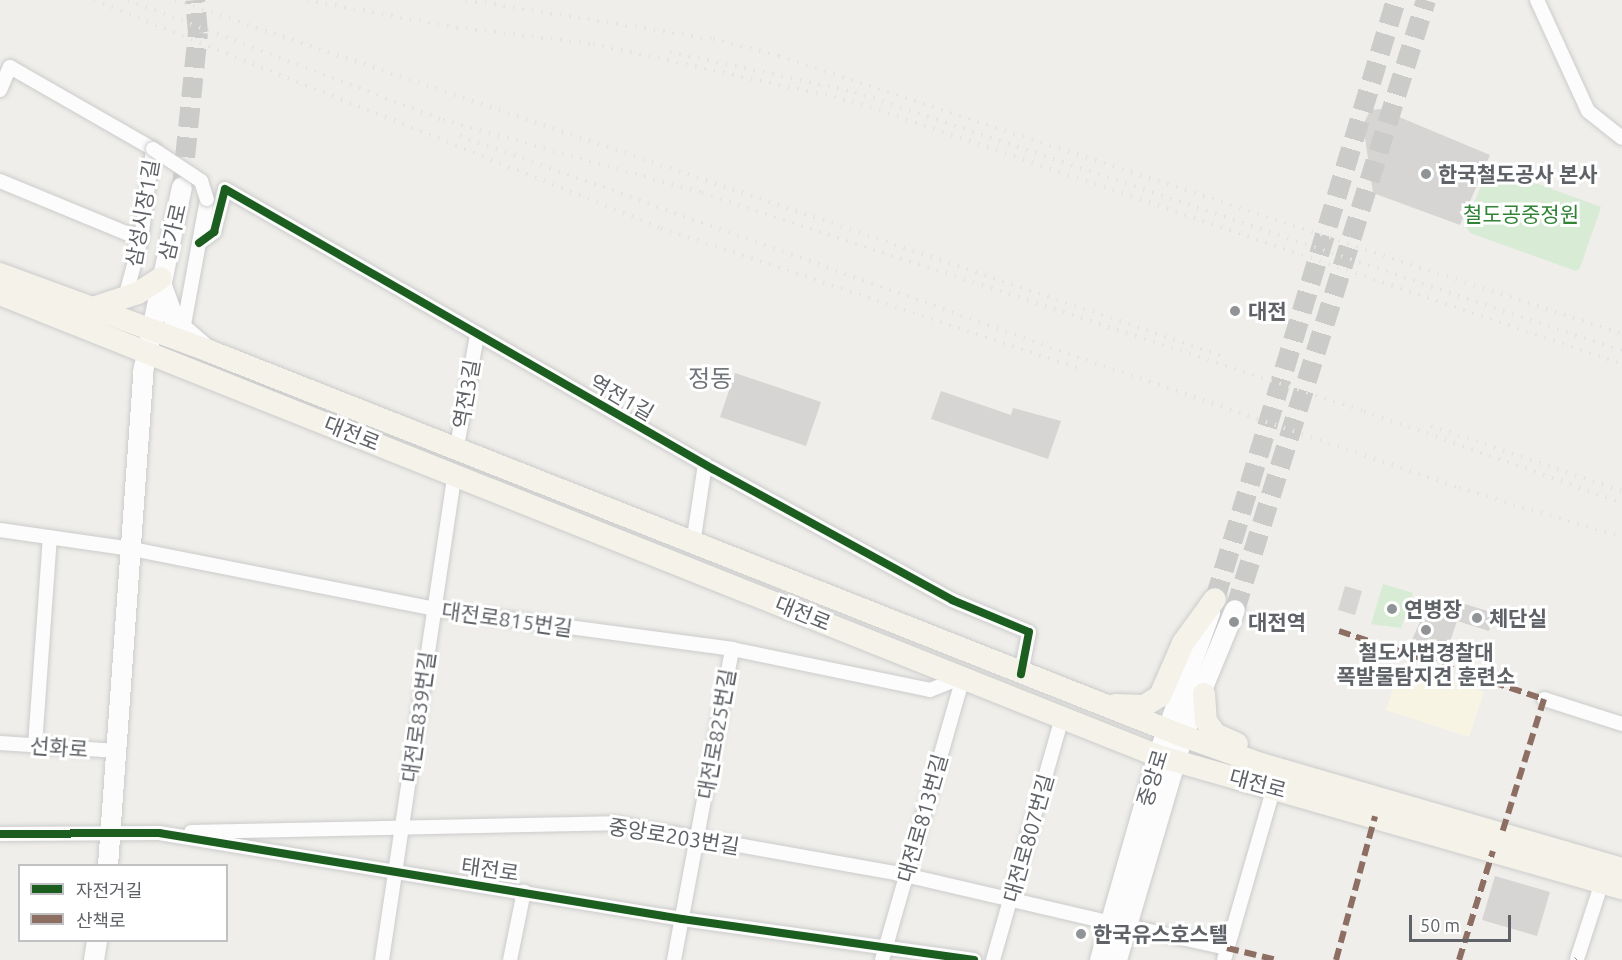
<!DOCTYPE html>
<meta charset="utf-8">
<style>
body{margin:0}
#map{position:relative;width:1622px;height:960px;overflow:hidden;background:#efeeea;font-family:Ubuntu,"Noto Sans KR",sans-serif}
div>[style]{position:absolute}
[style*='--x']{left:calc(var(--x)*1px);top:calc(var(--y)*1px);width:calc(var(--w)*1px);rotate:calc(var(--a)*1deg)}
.commercial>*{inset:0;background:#f8f4e4}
.green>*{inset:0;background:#d7ebd5}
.building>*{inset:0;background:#d6d5d3}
.secondary-tunnel>*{height:20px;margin-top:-10px;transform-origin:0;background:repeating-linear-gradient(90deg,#cbcbca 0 20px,transparent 0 30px)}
.roads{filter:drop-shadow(0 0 2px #cbcccc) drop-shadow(0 0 2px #cbcccc)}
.street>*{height:14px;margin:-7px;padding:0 7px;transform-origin:7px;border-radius:7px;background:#fdfcfc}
.secondary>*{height:20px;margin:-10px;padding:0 10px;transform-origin:10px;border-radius:10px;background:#fdfcfc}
.primary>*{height:22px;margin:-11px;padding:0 11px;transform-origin:11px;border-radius:11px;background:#f4f2e9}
.rail>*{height:4px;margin-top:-2px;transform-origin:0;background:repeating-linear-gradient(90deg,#e4e4e4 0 1.5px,transparent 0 9.5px)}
.bridges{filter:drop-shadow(0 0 2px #cbcccc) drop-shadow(0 0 2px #cbcccc)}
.street-bridge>*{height:14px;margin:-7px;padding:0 7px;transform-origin:7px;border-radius:7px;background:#fdfcfc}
.quiet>*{height:6px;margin-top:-3px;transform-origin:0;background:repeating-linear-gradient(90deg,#8d6e63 0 12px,transparent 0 18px)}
.cycleway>*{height:8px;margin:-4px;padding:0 4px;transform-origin:4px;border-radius:4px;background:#1b5e20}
.dots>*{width:16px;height:16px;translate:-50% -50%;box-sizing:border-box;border:3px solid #fff;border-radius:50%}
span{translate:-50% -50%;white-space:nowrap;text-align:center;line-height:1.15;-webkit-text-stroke:6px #fff;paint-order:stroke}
.poi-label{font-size:21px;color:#5f6368;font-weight:700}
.left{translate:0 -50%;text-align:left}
.street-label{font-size:21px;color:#5f6368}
.park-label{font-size:21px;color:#318436}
.quarter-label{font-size:24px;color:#70757a}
.legend{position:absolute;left:18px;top:864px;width:210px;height:78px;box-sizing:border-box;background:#fff;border:2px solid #bfc1c3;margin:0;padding:8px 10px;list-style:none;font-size:18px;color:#5f6368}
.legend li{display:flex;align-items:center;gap:12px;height:30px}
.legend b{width:30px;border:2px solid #bfc1c3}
.scale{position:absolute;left:1409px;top:915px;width:102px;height:27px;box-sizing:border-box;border:3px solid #5f6368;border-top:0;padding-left:8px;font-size:18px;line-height:21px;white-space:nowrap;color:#5f6368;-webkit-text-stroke:4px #fff;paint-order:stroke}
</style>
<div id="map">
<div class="commercial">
<div style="clip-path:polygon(1401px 665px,1484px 692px,1469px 737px,1386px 710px)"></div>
</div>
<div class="green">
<div style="clip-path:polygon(1489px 166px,1601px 207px,1580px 268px,1576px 271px,1470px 233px,1465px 226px)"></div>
<div style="clip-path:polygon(1383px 584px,1413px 593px,1401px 628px,1371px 624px)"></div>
</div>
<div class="building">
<div style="clip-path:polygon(1380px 109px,1490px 155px,1460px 225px,1373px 193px,1363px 124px,1371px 110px)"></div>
<div style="clip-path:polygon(735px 373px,821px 402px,806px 446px,720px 417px)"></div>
<div style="clip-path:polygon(941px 391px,1011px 415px,1013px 408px,1061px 421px,1048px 459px,931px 419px)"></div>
<div style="clip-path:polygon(1345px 586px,1362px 591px,1355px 615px,1338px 610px)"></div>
<div style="clip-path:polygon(1429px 601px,1462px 612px,1465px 604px,1494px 613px,1489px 631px,1457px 621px,1443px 662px,1408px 649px)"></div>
<div style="clip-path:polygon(1495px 876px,1550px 892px,1537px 936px,1482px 920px)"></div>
</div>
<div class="secondary-tunnel">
<div style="--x:182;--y:187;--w:155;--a:-84.1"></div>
<div style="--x:198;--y:33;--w:33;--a:-95"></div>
<div style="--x:1215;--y:599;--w:626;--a:-73.19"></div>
<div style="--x:1235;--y:610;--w:639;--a:-72.61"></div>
</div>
<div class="roads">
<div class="street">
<div style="--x:1537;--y:0;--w:122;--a:65.3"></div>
<div style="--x:1588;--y:111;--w:43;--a:38.5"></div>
<div style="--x:0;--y:90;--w:25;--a:-67"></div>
<div style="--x:10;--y:67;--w:165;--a:29.8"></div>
<div style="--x:153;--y:149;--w:91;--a:97.6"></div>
<div style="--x:141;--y:239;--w:61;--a:105.2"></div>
<div style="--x:0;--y:181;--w:152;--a:22.4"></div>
<div style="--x:199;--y:243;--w:19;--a:-36"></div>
<div style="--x:214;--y:232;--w:44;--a:-75.7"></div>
<div style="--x:225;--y:189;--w:563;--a:29.85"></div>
<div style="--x:713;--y:469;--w:273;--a:28.7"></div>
<div style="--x:952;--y:600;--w:83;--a:22.6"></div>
<div style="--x:1029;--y:632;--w:43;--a:100.8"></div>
<div style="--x:183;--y:330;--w:133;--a:-79.6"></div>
<div style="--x:456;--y:452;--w:119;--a:-79.8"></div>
<div style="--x:0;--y:530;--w:133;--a:8.2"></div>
<div style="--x:132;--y:549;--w:308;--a:11.2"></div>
<div style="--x:434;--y:609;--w:301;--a:7.6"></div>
<div style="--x:732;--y:649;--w:202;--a:11.7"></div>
<div style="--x:930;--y:690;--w:35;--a:-22"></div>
<div style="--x:693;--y:544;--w:81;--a:-81.5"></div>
<div style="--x:1544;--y:699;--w:82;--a:17.8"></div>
<div style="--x:0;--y:743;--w:118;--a:3.9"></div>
<div style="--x:35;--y:745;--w:208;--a:-85.9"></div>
<div style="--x:191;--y:832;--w:423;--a:-1.2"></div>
<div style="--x:614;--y:823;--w:296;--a:10.1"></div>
<div style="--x:905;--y:875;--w:212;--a:13.1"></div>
<div style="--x:0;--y:834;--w:159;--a:-0.4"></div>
<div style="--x:159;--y:833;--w:530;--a:9.34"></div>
<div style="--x:682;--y:919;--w:295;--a:8"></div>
<div style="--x:1127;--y:926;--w:102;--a:12.4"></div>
<div style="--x:1577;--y:959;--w:81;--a:-72"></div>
<div style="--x:382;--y:960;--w:491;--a:-81.5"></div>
<div style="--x:510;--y:960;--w:70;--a:-78.5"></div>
<div style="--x:674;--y:960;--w:316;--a:-79.4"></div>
<div style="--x:882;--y:960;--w:294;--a:-74"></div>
<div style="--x:993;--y:960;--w:253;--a:-74.1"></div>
<div style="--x:1224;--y:960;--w:180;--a:-73.9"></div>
</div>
<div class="secondary">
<div style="--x:162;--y:286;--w:38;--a:70"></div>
<div style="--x:175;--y:322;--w:37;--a:41"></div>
<div style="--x:108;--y:866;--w:495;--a:-85.9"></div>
<div style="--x:143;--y:372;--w:189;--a:-78.1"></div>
<div style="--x:94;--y:960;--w:20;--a:-81"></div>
<div style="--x:1100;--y:960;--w:212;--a:-74.1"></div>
<div style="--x:1158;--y:756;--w:152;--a:-70"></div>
<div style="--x:1117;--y:960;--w:234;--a:-73.6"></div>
<div style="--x:1183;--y:736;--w:136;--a:-67.6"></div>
</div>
<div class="primary">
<div style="--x:0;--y:274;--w:223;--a:20.2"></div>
<div style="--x:209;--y:351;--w:1047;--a:21.57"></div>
<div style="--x:1183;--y:736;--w:86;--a:19.7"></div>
<div style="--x:1264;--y:765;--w:373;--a:16.2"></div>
<div style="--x:0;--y:294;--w:1247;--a:21.75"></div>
<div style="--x:1158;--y:756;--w:482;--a:15.9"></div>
<div style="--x:93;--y:308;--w:47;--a:-18.4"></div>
<div style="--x:138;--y:293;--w:27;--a:-33"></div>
<div style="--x:1204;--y:694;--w:27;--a:86"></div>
<div style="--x:1206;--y:721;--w:16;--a:55"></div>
<div style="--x:1215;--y:734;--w:24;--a:24"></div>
<div style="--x:1115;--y:705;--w:29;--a:2"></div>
<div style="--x:1144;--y:706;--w:19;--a:-32"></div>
<div style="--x:1160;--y:696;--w:58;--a:-66.5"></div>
<div style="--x:1183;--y:643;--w:54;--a:-54"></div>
</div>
</div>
<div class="rail">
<div style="--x:94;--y:0;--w:611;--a:21.91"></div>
<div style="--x:661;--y:228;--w:444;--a:18.6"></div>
<div style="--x:128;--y:0;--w:337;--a:20.9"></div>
<div style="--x:443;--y:120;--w:269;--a:15.7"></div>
<div style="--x:702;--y:193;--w:697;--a:18.23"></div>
<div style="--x:1364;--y:411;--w:274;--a:19.6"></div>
<div style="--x:175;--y:0;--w:1104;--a:18.76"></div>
<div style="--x:307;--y:0;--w:142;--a:10.5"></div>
<div style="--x:447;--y:26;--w:147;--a:7"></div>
<div style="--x:593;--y:44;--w:265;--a:12.4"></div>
<div style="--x:852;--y:101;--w:814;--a:18.86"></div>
<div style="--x:466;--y:0;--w:250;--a:9"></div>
<div style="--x:713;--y:39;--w:68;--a:14.4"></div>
<div style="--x:779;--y:56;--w:888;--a:18.25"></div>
<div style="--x:670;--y:52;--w:189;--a:12.2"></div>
<div style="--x:855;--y:92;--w:810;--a:18.66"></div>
<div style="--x:460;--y:136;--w:665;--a:19.69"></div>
<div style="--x:1086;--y:360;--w:394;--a:18.9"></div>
<div style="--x:1459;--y:488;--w:170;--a:16.7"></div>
<div style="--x:1431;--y:426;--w:202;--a:18.8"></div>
</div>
<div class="bridges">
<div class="street-bridge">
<div style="--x:153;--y:149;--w:58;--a:33.7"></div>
<div style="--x:201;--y:181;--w:19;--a:72"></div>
</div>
</div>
<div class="quiet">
<div style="--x:1339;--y:631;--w:216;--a:18.4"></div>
<div style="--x:1544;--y:699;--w:140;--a:107.4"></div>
<div style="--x:1227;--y:948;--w:51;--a:13.5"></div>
<div style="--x:1336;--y:960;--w:149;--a:-74.8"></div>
<div style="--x:1459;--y:960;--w:114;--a:-72.7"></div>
<div style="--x:1576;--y:960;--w:1;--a:-45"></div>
</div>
<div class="cycleway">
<div style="--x:199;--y:243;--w:19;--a:-36"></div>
<div style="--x:214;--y:232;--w:44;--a:-75.7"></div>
<div style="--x:225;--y:189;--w:563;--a:29.85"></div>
<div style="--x:713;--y:469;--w:273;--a:28.7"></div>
<div style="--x:952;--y:600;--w:83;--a:22.6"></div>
<div style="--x:1029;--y:632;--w:43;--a:100.8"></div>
<div style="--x:0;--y:834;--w:159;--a:-0.4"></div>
<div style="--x:159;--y:833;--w:530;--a:9.34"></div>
<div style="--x:682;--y:919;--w:295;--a:8"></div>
</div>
<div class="dots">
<div style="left:1426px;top:174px;background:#919496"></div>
<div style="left:1235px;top:311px;background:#919496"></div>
<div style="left:1392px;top:609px;background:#919496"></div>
<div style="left:1477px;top:618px;background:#919496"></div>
<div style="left:1234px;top:622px;background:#919496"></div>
<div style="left:1426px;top:630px;background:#919496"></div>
<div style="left:1081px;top:934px;background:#919496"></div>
</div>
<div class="poi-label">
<span class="left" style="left:1438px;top:174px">한국철도공사 본사</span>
<span class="left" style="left:1248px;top:311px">대전</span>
<span class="left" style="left:1404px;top:609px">연병장</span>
<span class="left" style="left:1489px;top:618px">체단실</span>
<span class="left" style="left:1248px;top:622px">대전역</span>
<span style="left:1426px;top:664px">철도사법경찰대<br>폭발물탐지견 훈련소</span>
<span class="left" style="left:1093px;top:934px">한국유스호스텔</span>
</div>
<div class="street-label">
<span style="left:142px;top:213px;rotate:-80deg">삼성시장1길</span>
<span style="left:172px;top:232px;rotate:-77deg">삼가로</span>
<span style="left:466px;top:394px;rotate:-80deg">역전3길</span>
<span style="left:622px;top:397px;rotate:30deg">역전1길</span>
<span style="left:352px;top:433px;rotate:22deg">대전로</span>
<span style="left:803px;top:613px;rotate:22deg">대전로</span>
<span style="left:507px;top:619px;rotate:8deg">대전로815번길</span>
<span style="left:418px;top:717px;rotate:-82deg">대전로839번길</span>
<span style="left:716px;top:734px;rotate:-80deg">대전로825번길</span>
<span style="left:59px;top:747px;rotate:4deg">선화로</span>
<span style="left:1152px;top:778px;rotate:-73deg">중앙로</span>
<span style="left:1258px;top:783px;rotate:15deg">대전로</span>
<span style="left:922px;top:818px;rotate:-74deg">대전로813번길</span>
<span style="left:674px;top:836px;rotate:9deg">중앙로203번길</span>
<span style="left:1028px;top:838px;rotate:-74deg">대전로807번길</span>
<span style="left:490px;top:869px;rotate:8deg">태전로</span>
</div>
<div class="park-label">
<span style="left:1521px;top:214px">철도공중정원</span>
</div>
<div class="quarter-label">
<span style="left:710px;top:379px">정동</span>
</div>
<ul class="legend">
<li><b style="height:8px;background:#1b5e20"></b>자전거길</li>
<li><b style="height:8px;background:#8d6e63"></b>산책로</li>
</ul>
<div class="scale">50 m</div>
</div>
